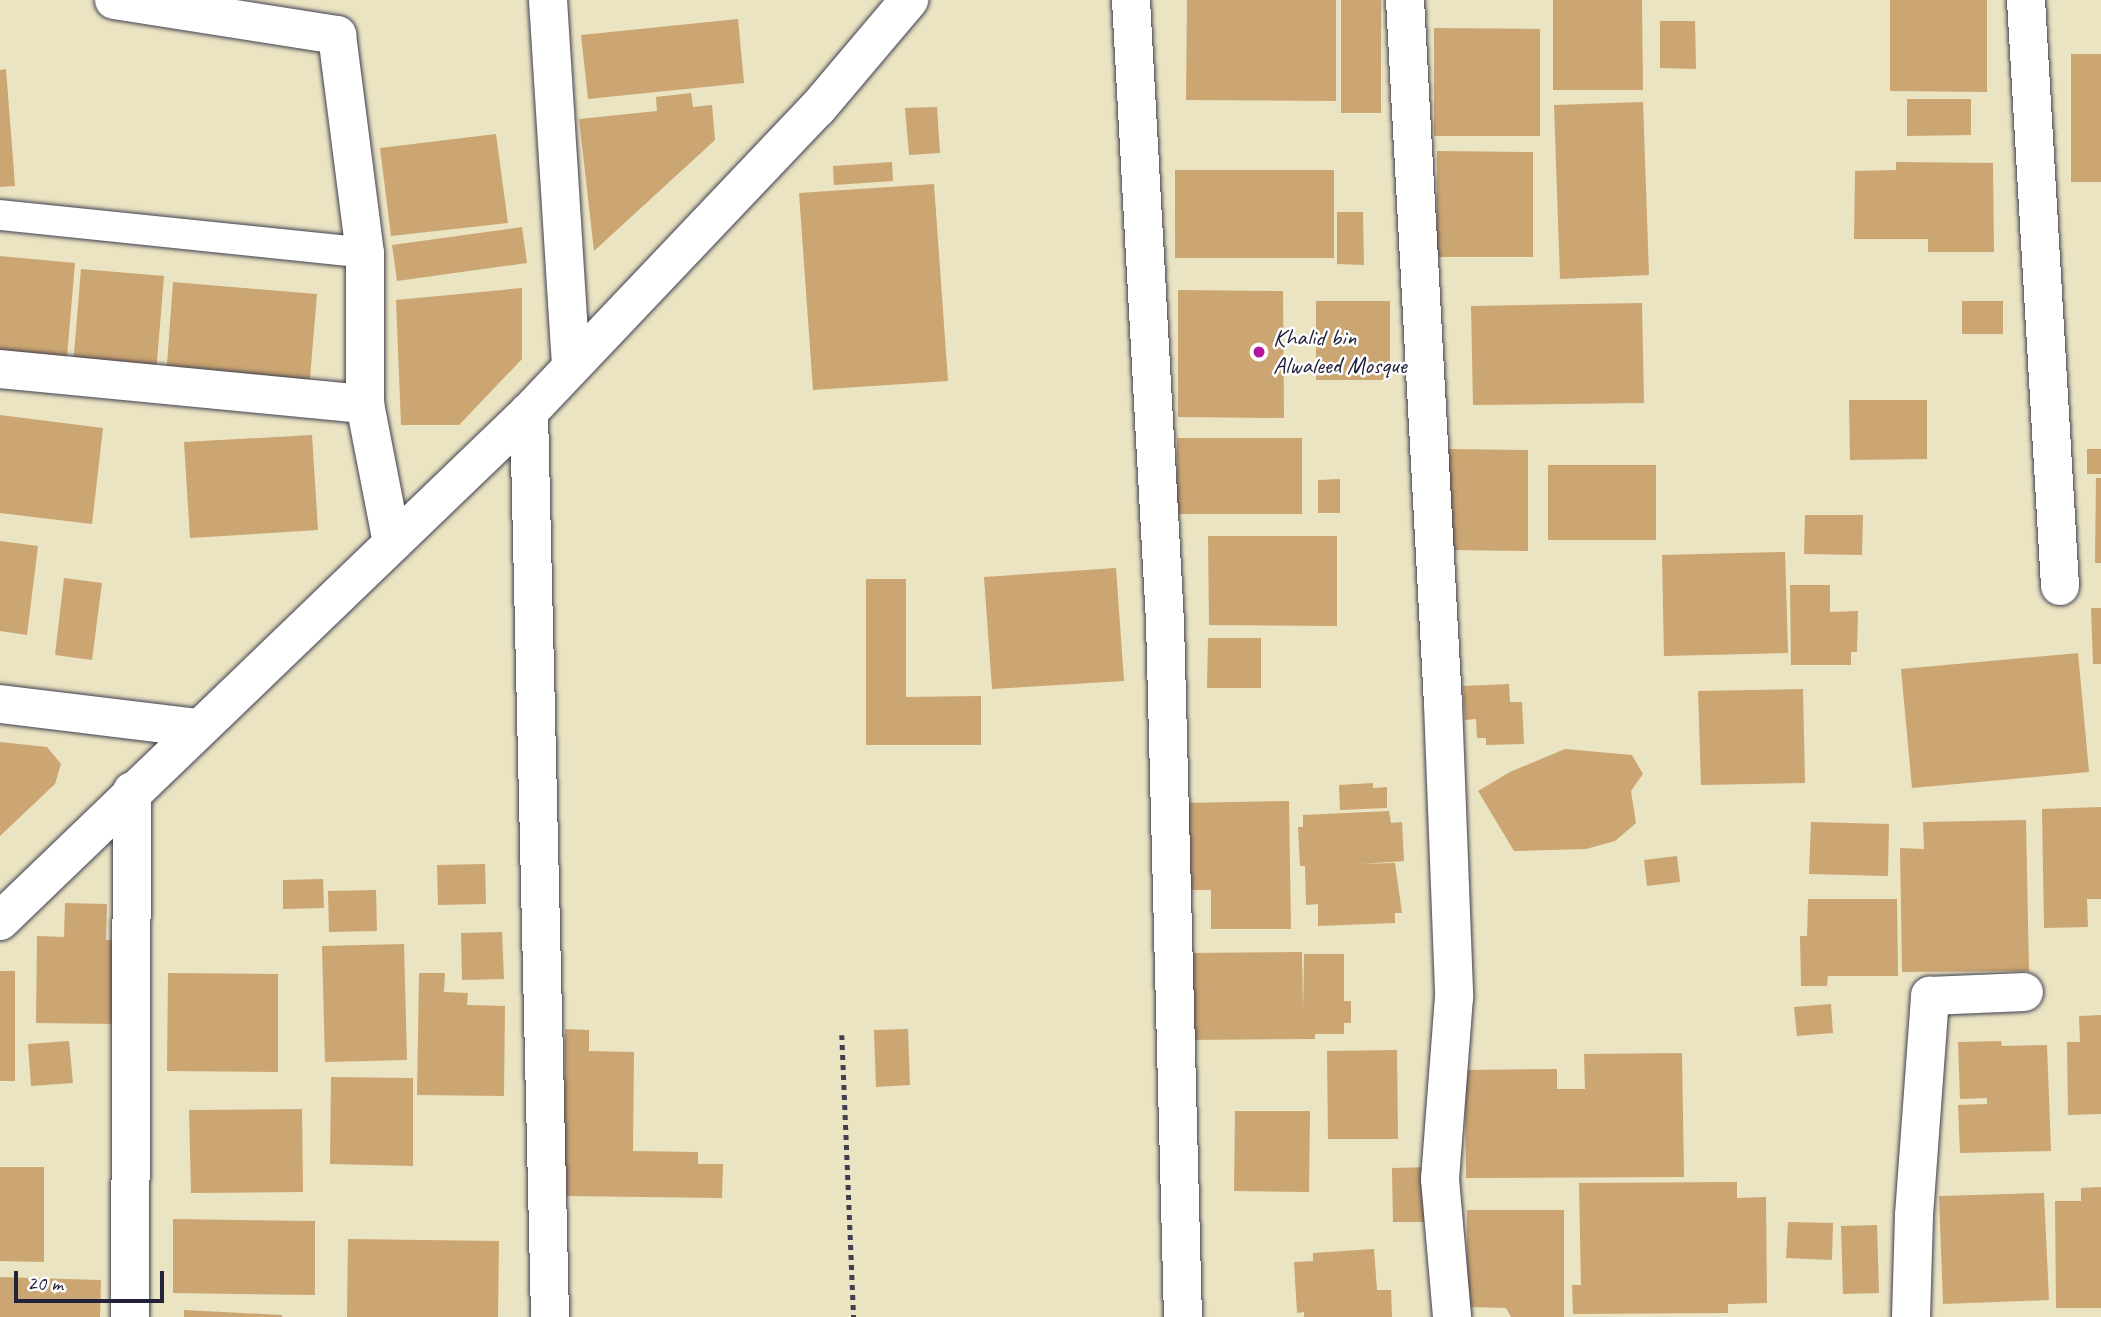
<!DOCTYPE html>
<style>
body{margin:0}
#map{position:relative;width:2101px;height:1317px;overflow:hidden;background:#ebe4c3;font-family:Caveat,sans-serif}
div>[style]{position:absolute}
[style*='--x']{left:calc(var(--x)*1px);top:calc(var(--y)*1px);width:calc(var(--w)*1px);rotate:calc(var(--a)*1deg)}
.building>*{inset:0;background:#cba572}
.path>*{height:4.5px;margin-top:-2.25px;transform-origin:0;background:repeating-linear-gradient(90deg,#403f4f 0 5px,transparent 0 10px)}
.roads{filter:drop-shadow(0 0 2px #403f4f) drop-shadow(0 0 2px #403f4f)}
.lane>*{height:30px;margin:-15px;padding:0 15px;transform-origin:15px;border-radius:15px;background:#fff}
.street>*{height:38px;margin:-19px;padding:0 19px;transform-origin:19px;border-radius:19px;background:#fff}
.dots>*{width:19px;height:19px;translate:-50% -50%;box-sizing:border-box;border:4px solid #fff;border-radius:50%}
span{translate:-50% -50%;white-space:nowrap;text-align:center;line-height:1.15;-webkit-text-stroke:5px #fff;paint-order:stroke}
.poi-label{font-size:24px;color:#22223b}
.left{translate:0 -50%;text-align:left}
.scale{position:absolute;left:14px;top:1271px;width:150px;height:32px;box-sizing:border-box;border:4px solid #22223b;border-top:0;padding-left:9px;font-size:21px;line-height:24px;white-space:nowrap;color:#22223b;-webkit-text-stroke:5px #fff;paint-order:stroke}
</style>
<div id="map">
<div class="building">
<div style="clip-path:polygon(1187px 0,1336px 0,1336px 101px,1186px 100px)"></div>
<div style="clip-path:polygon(1341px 0,1381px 0,1381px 113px,1341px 113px)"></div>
<div style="clip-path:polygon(1553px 0,1642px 0,1643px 90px,1553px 90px)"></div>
<div style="clip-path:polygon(1890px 0,1987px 0,1987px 92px,1890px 91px)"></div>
<div style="clip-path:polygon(738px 19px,744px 83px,588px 99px,581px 35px)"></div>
<div style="clip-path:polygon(1660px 21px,1695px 21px,1696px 69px,1660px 68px)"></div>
<div style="clip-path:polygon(1434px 28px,1540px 29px,1540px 136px,1434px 136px)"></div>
<div style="clip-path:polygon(2071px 54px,2101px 54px,2101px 182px,2071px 182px)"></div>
<div style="clip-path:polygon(6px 69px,15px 186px,0 187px,0 70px)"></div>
<div style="clip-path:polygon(691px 93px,693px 107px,712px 105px,715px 140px,594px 251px,579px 119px,657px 111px,656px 97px)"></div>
<div style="clip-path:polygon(1907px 99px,1971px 99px,1971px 135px,1907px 136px)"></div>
<div style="clip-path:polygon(1643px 102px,1649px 275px,1560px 279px,1554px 105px)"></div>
<div style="clip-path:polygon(937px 107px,940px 153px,909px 155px,905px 108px)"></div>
<div style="clip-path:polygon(496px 134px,508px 223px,391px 236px,380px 148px)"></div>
<div style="clip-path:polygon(1437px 151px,1533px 152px,1533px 257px,1437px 257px)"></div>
<div style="clip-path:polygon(892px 162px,893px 181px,834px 185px,833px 166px)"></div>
<div style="clip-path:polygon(1896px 162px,1993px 163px,1994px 252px,1928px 252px,1928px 239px,1854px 239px,1855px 171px,1896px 170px)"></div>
<div style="clip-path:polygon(1175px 170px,1334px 170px,1334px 258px,1175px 258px)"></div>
<div style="clip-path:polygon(934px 184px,948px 381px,813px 390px,799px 193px)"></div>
<div style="clip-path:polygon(1337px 212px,1363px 212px,1364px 265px,1337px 264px)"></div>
<div style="clip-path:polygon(522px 227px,527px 263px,397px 281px,392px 245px)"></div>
<div style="clip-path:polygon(0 256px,75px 263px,66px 368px,0 362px)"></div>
<div style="clip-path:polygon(81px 269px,164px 276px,156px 373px,73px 366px)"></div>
<div style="clip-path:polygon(173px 282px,317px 294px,309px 390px,166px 378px)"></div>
<div style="clip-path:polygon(522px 288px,522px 359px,459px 425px,401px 425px,396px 300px)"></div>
<div style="clip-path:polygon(1178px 290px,1283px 291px,1284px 418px,1178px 417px)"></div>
<div style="clip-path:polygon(1316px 301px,1390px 301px,1390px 380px,1316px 380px)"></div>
<div style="clip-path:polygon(1962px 301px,2003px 301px,2003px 334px,1962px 334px)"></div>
<div style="clip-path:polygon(1642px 303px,1644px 403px,1473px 405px,1471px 306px)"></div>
<div style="clip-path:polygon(1849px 400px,1927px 400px,1927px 459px,1850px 460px)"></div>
<div style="clip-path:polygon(0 415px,103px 428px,92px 524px,0 513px)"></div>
<div style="clip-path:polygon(312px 435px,318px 530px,190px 538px,184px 442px)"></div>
<div style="clip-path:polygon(1177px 438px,1302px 438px,1302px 514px,1177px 514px)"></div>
<div style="clip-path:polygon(1449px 449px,1528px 450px,1528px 551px,1449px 550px)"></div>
<div style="clip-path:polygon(2087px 449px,2101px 449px,2101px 474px,2087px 474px)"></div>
<div style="clip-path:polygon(1548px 465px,1656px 465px,1656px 540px,1548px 540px)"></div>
<div style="clip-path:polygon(2096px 478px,2101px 478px,2101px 563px,2095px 563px)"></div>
<div style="clip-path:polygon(1340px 479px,1340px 513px,1318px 513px,1318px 480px)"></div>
<div style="clip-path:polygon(1805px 515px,1863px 515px,1862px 555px,1804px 554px)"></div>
<div style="clip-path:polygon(1208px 536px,1337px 536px,1337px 626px,1209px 625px)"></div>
<div style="clip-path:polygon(0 541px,38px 546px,27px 635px,0 631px)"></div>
<div style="clip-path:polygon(1785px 552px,1788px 653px,1664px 656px,1662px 555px)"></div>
<div style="clip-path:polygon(1116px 568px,1124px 681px,992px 689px,984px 577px)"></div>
<div style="clip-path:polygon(64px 578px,102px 583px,92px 660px,55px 655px)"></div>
<div style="clip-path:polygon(866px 579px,906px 579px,906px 697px,981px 696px,981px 745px,866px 745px)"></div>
<div style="clip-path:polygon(1790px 585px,1830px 585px,1830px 612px,1858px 611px,1857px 652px,1851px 652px,1851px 665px,1791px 665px)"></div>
<div style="clip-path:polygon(2091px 608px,2101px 608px,2101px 664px,2093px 664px)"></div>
<div style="clip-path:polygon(1208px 638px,1261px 638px,1261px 688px,1207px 688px)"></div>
<div style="clip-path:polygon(2078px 653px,2089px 772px,1912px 788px,1901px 669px)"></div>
<div style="clip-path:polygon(1509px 684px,1510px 702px,1522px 702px,1524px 744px,1486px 745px,1486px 738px,1477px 738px,1476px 719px,1465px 720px,1463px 686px)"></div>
<div style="clip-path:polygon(1803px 689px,1805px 783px,1701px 785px,1698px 691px)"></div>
<div style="clip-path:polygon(0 742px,47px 747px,61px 764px,55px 784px,0 836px)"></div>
<div style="clip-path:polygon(1565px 749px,1632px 755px,1643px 774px,1631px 791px,1636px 823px,1615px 841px,1586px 849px,1514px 851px,1478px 791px,1510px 772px)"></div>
<div style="clip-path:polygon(1373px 783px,1373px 788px,1387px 787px,1387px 808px,1340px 810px,1339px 785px)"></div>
<div style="clip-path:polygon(1289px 801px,1291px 929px,1211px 929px,1211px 890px,1186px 890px,1184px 803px)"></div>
<div style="clip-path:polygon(2101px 807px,2101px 899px,2087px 899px,2088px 927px,2044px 928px,2042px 809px)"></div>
<div style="clip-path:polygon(1389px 811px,1391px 823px,1402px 822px,1404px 861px,1361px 864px,1395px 863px,1402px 913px,1395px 913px,1395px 923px,1318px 926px,1318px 904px,1306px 905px,1305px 866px,1300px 866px,1298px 827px,1303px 827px,1303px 815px)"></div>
<div style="clip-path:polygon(2026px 820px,2029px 971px,1902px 972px,1900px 848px,1924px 849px,1923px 822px)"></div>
<div style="clip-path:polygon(1811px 822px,1889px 824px,1888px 876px,1809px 874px)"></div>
<div style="clip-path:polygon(1677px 856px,1680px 882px,1647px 886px,1644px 860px)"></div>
<div style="clip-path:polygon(485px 864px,486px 904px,438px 905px,437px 865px)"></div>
<div style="clip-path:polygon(323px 879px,324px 908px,283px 909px,283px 880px)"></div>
<div style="clip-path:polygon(376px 890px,377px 931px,329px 932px,328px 891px)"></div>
<div style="clip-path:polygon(1808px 899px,1897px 899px,1898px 976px,1828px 976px,1827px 986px,1801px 986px,1800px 936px,1807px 936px)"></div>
<div style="clip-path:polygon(65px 903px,107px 904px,106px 940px,118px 940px,118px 1024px,36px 1023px,37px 936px,64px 937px)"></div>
<div style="clip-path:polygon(502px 932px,504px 979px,462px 980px,461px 933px)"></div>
<div style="clip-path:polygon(404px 944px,407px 1060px,325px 1062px,322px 946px)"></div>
<div style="clip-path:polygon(1302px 952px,1303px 1011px,1304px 954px,1344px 954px,1344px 1001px,1351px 1001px,1351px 1023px,1344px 1023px,1344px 1034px,1315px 1034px,1315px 1039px,1186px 1040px,1189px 953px)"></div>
<div style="clip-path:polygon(0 971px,15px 971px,15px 1081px,0 1081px)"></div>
<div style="clip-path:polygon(168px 973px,278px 974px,278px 1072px,167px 1071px)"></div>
<div style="clip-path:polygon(419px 973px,445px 973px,444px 992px,468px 993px,467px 1005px,505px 1006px,504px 1096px,417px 1095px)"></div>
<div style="clip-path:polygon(1831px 1004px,1833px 1033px,1797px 1036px,1794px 1007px)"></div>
<div style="clip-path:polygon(2101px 1015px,2101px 1114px,2068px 1115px,2067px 1042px,2080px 1042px,2079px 1016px)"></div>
<div style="clip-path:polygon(565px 1029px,589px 1030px,589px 1051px,634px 1052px,633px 1151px,698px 1152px,698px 1164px,723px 1164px,722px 1198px,564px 1196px)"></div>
<div style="clip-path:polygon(908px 1029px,910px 1085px,876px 1087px,874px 1030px)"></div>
<div style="clip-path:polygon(69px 1041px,73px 1083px,31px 1086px,28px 1044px)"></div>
<div style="clip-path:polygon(2001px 1041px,2002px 1046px,2047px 1045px,2051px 1151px,1960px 1153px,1958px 1105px,1987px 1104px,1987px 1098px,1960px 1099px,1958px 1042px)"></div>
<div style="clip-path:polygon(1397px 1050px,1398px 1139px,1328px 1139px,1327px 1051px)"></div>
<div style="clip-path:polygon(1682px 1053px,1684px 1177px,1466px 1178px,1465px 1070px,1557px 1069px,1557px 1089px,1585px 1089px,1584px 1054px)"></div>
<div style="clip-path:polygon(331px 1077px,413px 1078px,413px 1166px,330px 1164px)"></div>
<div style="clip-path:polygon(302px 1109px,303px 1192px,191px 1193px,189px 1110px)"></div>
<div style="clip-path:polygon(1235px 1111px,1310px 1111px,1309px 1192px,1234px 1191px)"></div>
<div style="clip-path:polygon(0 1167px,44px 1167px,44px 1262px,0 1261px)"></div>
<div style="clip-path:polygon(1429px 1167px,1429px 1222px,1393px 1222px,1392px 1168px)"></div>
<div style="clip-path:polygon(1737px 1182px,1737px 1198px,1766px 1197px,1767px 1303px,1728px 1304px,1728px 1313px,1573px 1314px,1572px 1285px,1581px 1285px,1579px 1183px)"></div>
<div style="clip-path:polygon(2101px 1187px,2101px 1308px,2056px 1308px,2055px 1201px,2081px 1201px,2081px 1188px)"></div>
<div style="clip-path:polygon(2044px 1193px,2049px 1300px,1943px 1304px,1939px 1196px)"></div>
<div style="clip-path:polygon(1467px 1210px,1564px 1210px,1564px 1317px,1511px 1317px,1506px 1308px,1467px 1307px)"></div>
<div style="clip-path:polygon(173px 1219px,315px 1221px,315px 1295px,173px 1293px)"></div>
<div style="clip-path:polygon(1788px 1222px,1833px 1223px,1832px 1260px,1786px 1258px)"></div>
<div style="clip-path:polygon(1877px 1225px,1879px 1293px,1843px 1294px,1841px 1226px)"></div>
<div style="clip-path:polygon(348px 1239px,499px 1241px,498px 1317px,347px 1317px)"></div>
<div style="clip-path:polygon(1374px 1249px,1377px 1290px,1391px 1290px,1392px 1317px,1304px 1317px,1304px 1312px,1297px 1313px,1294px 1262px,1313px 1261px,1313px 1253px)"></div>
<div style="clip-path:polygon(0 1277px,101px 1280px,100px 1317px,0 1317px)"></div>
<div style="clip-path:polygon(184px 1310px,282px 1315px,282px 1317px,184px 1317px)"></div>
</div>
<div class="path">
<div style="--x:842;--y:1035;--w:282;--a:87.6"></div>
</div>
<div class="roads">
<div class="lane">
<div style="--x:0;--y:215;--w:367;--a:5.9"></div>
</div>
<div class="street">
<div style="--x:114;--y:0;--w:226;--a:8.9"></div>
<div style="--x:337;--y:35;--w:220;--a:82.7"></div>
<div style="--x:365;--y:253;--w:151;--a:90"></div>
<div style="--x:365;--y:404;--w:142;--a:79"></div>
<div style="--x:548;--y:0;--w:366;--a:86.4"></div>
<div style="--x:1131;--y:0;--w:623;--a:86.87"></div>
<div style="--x:1165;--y:622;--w:695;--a:88.52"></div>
<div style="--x:1405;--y:0;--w:705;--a:86.91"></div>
<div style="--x:1443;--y:704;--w:293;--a:87.8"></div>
<div style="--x:1454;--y:997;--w:183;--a:94.4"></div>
<div style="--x:1440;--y:1179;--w:139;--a:85"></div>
<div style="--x:2026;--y:0;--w:587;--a:86.68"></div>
<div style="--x:0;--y:369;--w:367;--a:5.5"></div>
<div style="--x:529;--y:412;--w:905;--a:88.67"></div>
<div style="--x:0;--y:704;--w:200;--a:6.9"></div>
<div style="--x:0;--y:921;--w:734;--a:-43.9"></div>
<div style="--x:529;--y:412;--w:418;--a:-46.5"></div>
<div style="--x:817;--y:109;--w:143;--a:-49.8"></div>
<div style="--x:130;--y:1317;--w:526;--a:-89.78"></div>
<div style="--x:1911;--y:1317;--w:102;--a:-88.3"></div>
<div style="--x:1914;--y:1215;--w:220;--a:-85.8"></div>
<div style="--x:1930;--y:996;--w:94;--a:-2.4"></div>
</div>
</div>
<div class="dots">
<div style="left:1259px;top:352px;background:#b5179e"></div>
</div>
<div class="poi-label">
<span class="left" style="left:1273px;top:352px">Khalid bin<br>Alwaleed Mosque</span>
</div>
<div class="scale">20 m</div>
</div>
